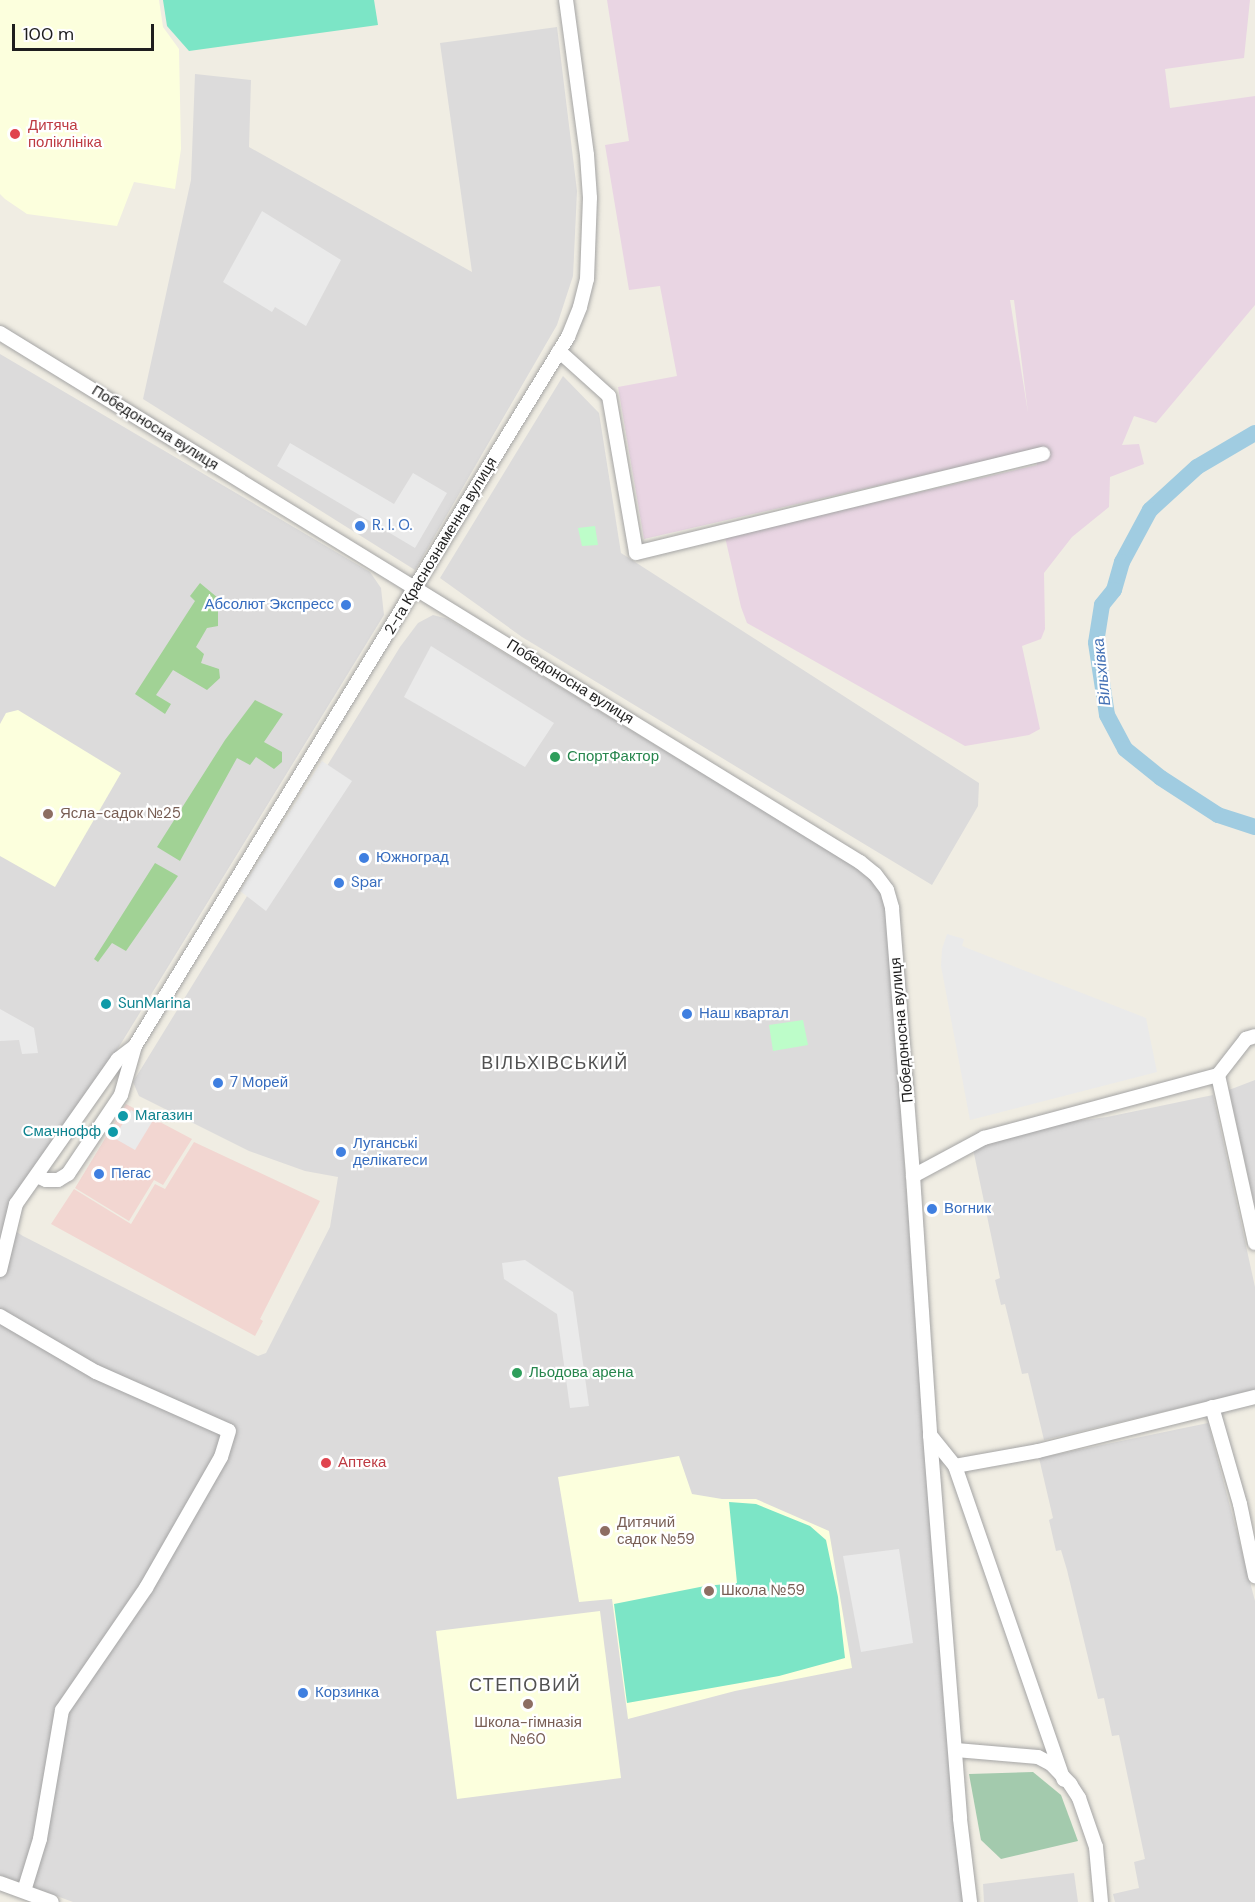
<!DOCTYPE html>
<meta charset="utf-8">
<style>
body{margin:0}
#map{position:relative;width:1255px;height:1902px;overflow:hidden;background:#f0ede3;font-family:"DM Sans",sans-serif}
div>[style]{position:absolute}
[style*='--x']{left:calc(var(--x)*1px);top:calc(var(--y)*1px);width:calc(var(--w)*1px);rotate:calc(var(--a)*1deg)}
.residential>*{inset:0;background:#dcdbdb}
.commercial>*{inset:0;background:#f2d6d1}
.industrial>*{inset:0;background:#e9d5e3}
.education>*{inset:0;background:#fcffdd}
.forest>*{inset:0;background:#a1d295}
.cemetery>*{inset:0;background:#a3caad}
.park>*{inset:0;background:#bdfdc9}
.pitch>*{inset:0;background:#7ce5c6}
.parking>*{inset:0;background:#eaeaea}
.river>*{height:16px;margin:-8px;padding:0 8px;transform-origin:8px;border-radius:8px;background:#a0cce1}
.roads{filter:drop-shadow(0 0 2px #a5a5a5) drop-shadow(0 0 2px #a5a5a5)}
.minor>*{height:14px;margin:-7px;padding:0 7px;transform-origin:7px;border-radius:7px;background:#fff}
.dots>*{width:16px;height:16px;translate:-50% -50%;box-sizing:border-box;border:3px solid #fff;border-radius:50%}
span{translate:-50% -50%;white-space:nowrap;text-align:center;line-height:1.15;-webkit-text-stroke:4.5px #fff;paint-order:stroke}
.health-label{font-size:15px;color:#be3a42}
.left{translate:0 -50%;text-align:left}
.street-label{font-size:15px;color:#1e1e1e}
.shop-label{font-size:15px;color:#366cbe}
.right{translate:-100% -50%;text-align:right}
.leisure-label{font-size:15px;color:#27864d}
.education-label{font-size:15px;color:#785e54}
.culture-label{font-size:15px;color:#0d838f}
.water-label{font-size:16px;color:#4471b5;font-style:italic}
.quarter-label{font-size:18px;color:#515151;letter-spacing:1.5px}
.scale{position:absolute;left:12px;top:24px;width:142px;height:27px;box-sizing:border-box;border:3px solid #1e1e1e;border-top:0;padding-left:8px;font-size:18px;line-height:21px;white-space:nowrap;color:#1e1e1e;-webkit-text-stroke:4px #fff;paint-order:stroke}
</style>
<div id="map">
<div class="residential">
<div style="clip-path:polygon(557px 27px,577px 191px,573px 276px,557px 325px,415px 570px,143px 399px,191px 180px,195px 74px,251px 80px,249px 147px,472px 272px,440px 43px)"></div>
<div style="clip-path:polygon(0 354px,370px 572px,381px 588px,384px 615px,117px 1050px,119px 1068px,20px 1202px,12px 1229px,23px 1236px,258px 1356px,266px 1353px,330px 1227px,338px 1177px,305px 1171px,249px 1151px,139px 1096px,133px 1082px,400px 647px,418px 623px,433px 615px,448px 619px,865px 872px,877px 887px,885px 902px,942px 1667px,963px 1902px,73px 1902px,0 1875px)"></div>
<div style="clip-path:polygon(563px 376px,599px 413px,621px 553px,979px 783px,978px 806px,932px 885px,522px 637px,440px 578px)"></div>
<div style="clip-path:polygon(1255px 1080px,1255px 1208px,1229px 1090px)"></div>
<div style="clip-path:polygon(1213px 1095px,1255px 1287px,1255px 1390px,1044px 1440px,1028px 1373px,1022px 1374px,1005px 1304px,1001px 1305px,995px 1280px,1000px 1278px,973px 1149px,1054px 1124px,1107px 1117px)"></div>
<div style="clip-path:polygon(1208px 1423px,1255px 1601px,1255px 1902px,1115px 1902px,1113px 1894px,1139px 1888px,1134px 1862px,1145px 1859px,1119px 1735px,1112px 1736px,1104px 1698px,1098px 1699px,1067px 1570px,1061px 1550px,1056px 1551px,1049px 1520px,1053px 1518px,1039px 1458px)"></div>
<div style="clip-path:polygon(1074px 1873px,1078px 1902px,984px 1902px,983px 1884px)"></div>
</div>
<div class="commercial">
<div style="clip-path:polygon(126px 1104px,192px 1139px,163px 1185px,154px 1180px,129px 1221px,75px 1188px)"></div>
<div style="clip-path:polygon(194px 1142px,320px 1201px,260px 1319px,263px 1321px,255px 1336px,51px 1224px,74px 1189px,131px 1224px,155px 1184px,165px 1189px)"></div>
</div>
<div class="industrial">
<div style="clip-path:polygon(evenodd,607px 0,1250px 0,1244px 58px,1165px 69px,1170px 108px,1255px 96px,1255px 305px,1156px 423px,1134px 416px,1122px 445px,1139px 444px,1144px 464px,1110px 477px,1109px 507px,1072px 537px,1044px 573px,1045px 629px,1041px 639px,1022px 646px,1040px 729px,1029px 735px,965px 746px,747px 623px,741px 607px,725px 537px,1037px 465px,1033px 450px,644px 539px,618px 387px,677px 376px,660px 286px,629px 290px,605px 145px,629px 141px,607px 0,1011px 300px,1014px 300px,1028px 413px,1010px 300px,1011px 300px)"></div>
</div>
<div class="education">
<div style="clip-path:polygon(0 0,159px 0,163px 27px,179px 49px,181px 149px,175px 189px,134px 182px,117px 226px,27px 214px,5px 199px,0 194px)"></div>
<div style="clip-path:polygon(18px 710px,121px 773px,55px 887px,0 856px,0 724px,6px 713px)"></div>
<div style="clip-path:polygon(679px 1456px,692px 1494px,722px 1499px,756px 1499px,829px 1531px,852px 1668px,735px 1691px,628px 1719px,612px 1599px,579px 1602px,558px 1477px)"></div>
<div style="clip-path:polygon(600px 1611px,621px 1778px,457px 1799px,436px 1631px)"></div>
</div>
<div class="forest">
<div style="clip-path:polygon(200px 583px,218px 598px,218px 626px,207px 628px,196px 647px,204px 654px,201px 663px,219px 669px,220px 678px,207px 690px,173px 670px,156px 695px,171px 704px,165px 714px,135px 694px,195px 601px,190px 596px)"></div>
<div style="clip-path:polygon(255px 700px,283px 714px,264px 742px,282px 752px,282px 762px,274px 769px,256px 757px,250px 765px,237px 758px,180px 861px,157px 847px,225px 740px)"></div>
<div style="clip-path:polygon(155px 863px,178px 876px,126px 951px,112px 943px,98px 962px,94px 959px)"></div>
</div>
<div class="cemetery">
<div style="clip-path:polygon(1033px 1772px,1061px 1795px,1078px 1841px,1001px 1859px,981px 1840px,969px 1774px)"></div>
</div>
<div class="park">
<div style="clip-path:polygon(595px 526px,598px 545px,582px 546px,578px 528px)"></div>
<div style="clip-path:polygon(803px 1020px,808px 1045px,773px 1051px,769px 1025px)"></div>
</div>
<div class="pitch">
<div style="clip-path:polygon(163px 0,374px 0,378px 25px,189px 51px,167px 26px)"></div>
<div style="clip-path:polygon(729px 1502px,756px 1504px,810px 1526px,826px 1540px,838px 1597px,845px 1658px,779px 1676px,627px 1703px,614px 1604px,705px 1586px,737px 1583px)"></div>
</div>
<div class="parking">
<div style="clip-path:polygon(262px 211px,341px 260px,306px 326px,275px 307px,272px 312px,223px 282px)"></div>
<div style="clip-path:polygon(290px 443px,394px 504px,413px 473px,447px 493px,415px 548px,277px 466px)"></div>
<div style="clip-path:polygon(431px 646px,554px 723px,525px 767px,404px 697px)"></div>
<div style="clip-path:polygon(322px 761px,352px 781px,266px 911px,240px 891px)"></div>
<div style="clip-path:polygon(947px 934px,964px 939px,962px 946px,1146px 1018px,1157px 1072px,970px 1120px,941px 966px,942px 949px)"></div>
<div style="clip-path:polygon(0 1009px,34px 1028px,38px 1053px,22px 1054px,19px 1040px,0 1041px)"></div>
<div style="clip-path:polygon(131px 1110px,152px 1122px,135px 1150px,114px 1138px)"></div>
<div style="clip-path:polygon(525px 1260px,573px 1292px,589px 1406px,570px 1408px,557px 1314px,504px 1279px,502px 1263px)"></div>
<div style="clip-path:polygon(899px 1549px,913px 1643px,861px 1652px,843px 1556px)"></div>
</div>
<div class="river">
<div style="--x:1255;--y:433;--w:67;--a:149.6"></div>
<div style="--x:1197;--y:467;--w:64;--a:137.5"></div>
<div style="--x:1150;--y:510;--w:59;--a:118.3"></div>
<div style="--x:1122;--y:562;--w:29;--a:106"></div>
<div style="--x:1114;--y:590;--w:19;--a:129"></div>
<div style="--x:1102;--y:605;--w:38;--a:99"></div>
<div style="--x:1096;--y:643;--w:73;--a:81.3"></div>
<div style="--x:1107;--y:715;--w:38;--a:62"></div>
<div style="--x:1125;--y:749;--w:46;--a:38.9"></div>
<div style="--x:1161;--y:778;--w:68;--a:33"></div>
<div style="--x:1218;--y:815;--w:39;--a:18"></div>
</div>
<div class="roads">
<div class="minor">
<div style="--x:0;--y:333;--w:1010;--a:31.6"></div>
<div style="--x:860;--y:862;--w:19;--a:39"></div>
<div style="--x:875;--y:874;--w:20;--a:53"></div>
<div style="--x:887;--y:890;--w:19;--a:74"></div>
<div style="--x:892;--y:908;--w:269;--a:85.5"></div>
<div style="--x:913;--y:1176;--w:260;--a:86.2"></div>
<div style="--x:930;--y:1435;--w:385;--a:85.5"></div>
<div style="--x:960;--y:1819;--w:84;--a:83.1"></div>
<div style="--x:559;--y:351;--w:67;--a:42"></div>
<div style="--x:609;--y:396;--w:159;--a:80.2"></div>
<div style="--x:636;--y:553;--w:419;--a:-13.7"></div>
<div style="--x:1218;--y:1075;--w:172;--a:77.6"></div>
<div style="--x:37;--y:1176;--w:10;--a:24"></div>
<div style="--x:46;--y:1180;--w:12;--a:0"></div>
<div style="--x:58;--y:1180;--w:12;--a:-31"></div>
<div style="--x:68;--y:1174;--w:95;--a:-56.1"></div>
<div style="--x:121;--y:1095;--w:51;--a:-74.1"></div>
<div style="--x:135;--y:1046;--w:831;--a:-58.59"></div>
<div style="--x:568;--y:337;--w:32;--a:-68"></div>
<div style="--x:580;--y:307;--w:29;--a:-76"></div>
<div style="--x:587;--y:279;--w:81;--a:-87.9"></div>
<div style="--x:590;--y:198;--w:43;--a:-94"></div>
<div style="--x:587;--y:155;--w:156;--a:-97.7"></div>
<div style="--x:913;--y:1176;--w:81;--a:-28.2"></div>
<div style="--x:984;--y:1138;--w:242;--a:-15.1"></div>
<div style="--x:1218;--y:1075;--w:46;--a:-52.1"></div>
<div style="--x:1246;--y:1039;--w:9;--a:-18"></div>
<div style="--x:0;--y:1270;--w:68;--a:-76.4"></div>
<div style="--x:16;--y:1204;--w:177;--a:-54.9"></div>
<div style="--x:118;--y:1059;--w:21;--a:-37"></div>
<div style="--x:0;--y:1316;--w:111;--a:30.3"></div>
<div style="--x:96;--y:1372;--w:145;--a:23.9"></div>
<div style="--x:229;--y:1431;--w:27;--a:107"></div>
<div style="--x:221;--y:1457;--w:151;--a:119.8"></div>
<div style="--x:146;--y:1588;--w:148;--a:124.5"></div>
<div style="--x:62;--y:1710;--w:131;--a:99.7"></div>
<div style="--x:40;--y:1839;--w:54;--a:107.1"></div>
<div style="--x:1212;--y:1407;--w:101;--a:73.9"></div>
<div style="--x:1240;--y:1504;--w:74;--a:78.2"></div>
<div style="--x:930;--y:1435;--w:40;--a:51"></div>
<div style="--x:955;--y:1466;--w:332;--a:70.9"></div>
<div style="--x:955;--y:1466;--w:84;--a:-10.2"></div>
<div style="--x:1038;--y:1451;--w:224;--a:-14"></div>
<div style="--x:956;--y:1750;--w:82;--a:4.9"></div>
<div style="--x:1038;--y:1757;--w:15;--a:28"></div>
<div style="--x:1051;--y:1764;--w:28;--a:46"></div>
<div style="--x:1070;--y:1784;--w:17;--a:57"></div>
<div style="--x:1079;--y:1798;--w:52;--a:70.9"></div>
<div style="--x:1096;--y:1847;--w:55;--a:84.8"></div>
<div style="--x:0;--y:1883;--w:55;--a:20.1"></div>
</div>
</div>
<div class="dots">
<div style="left:15px;top:134px;background:#e0444e"></div>
<div style="left:360px;top:526px;background:#3f7fe0"></div>
<div style="left:346px;top:605px;background:#3f7fe0"></div>
<div style="left:555px;top:757px;background:#2e9e5b"></div>
<div style="left:48px;top:814px;background:#8d6e63"></div>
<div style="left:364px;top:858px;background:#3f7fe0"></div>
<div style="left:339px;top:883px;background:#3f7fe0"></div>
<div style="left:106px;top:1004px;background:#0f9aa8"></div>
<div style="left:687px;top:1014px;background:#3f7fe0"></div>
<div style="left:218px;top:1083px;background:#3f7fe0"></div>
<div style="left:123px;top:1116px;background:#0f9aa8"></div>
<div style="left:113px;top:1132px;background:#0f9aa8"></div>
<div style="left:341px;top:1152px;background:#3f7fe0"></div>
<div style="left:99px;top:1174px;background:#3f7fe0"></div>
<div style="left:932px;top:1209px;background:#3f7fe0"></div>
<div style="left:517px;top:1373px;background:#2e9e5b"></div>
<div style="left:326px;top:1463px;background:#e0444e"></div>
<div style="left:605px;top:1531px;background:#8d6e63"></div>
<div style="left:709px;top:1591px;background:#8d6e63"></div>
<div style="left:303px;top:1693px;background:#3f7fe0"></div>
<div style="left:528px;top:1704px;background:#8d6e63"></div>
</div>
<div class="health-label">
<span class="left" style="left:28px;top:134px">Дитяча<br>поліклініка</span>
<span class="left" style="left:338px;top:1463px">Аптека</span>
</div>
<div class="street-label">
<span style="left:155px;top:428px;rotate:32deg">Победоносна вулиця</span>
<span style="left:441px;top:546px;rotate:-59deg">2-га Краснознаменна вулиця</span>
<span style="left:570px;top:682px;rotate:32deg">Победоносна вулиця</span>
<span style="left:902px;top:1030px;rotate:-95deg">Победоносна вулиця</span>
</div>
<div class="shop-label">
<span class="left" style="left:372px;top:526px">R. I. O.</span>
<span class="right" style="left:334px;top:605px">Абсолют Экспресс</span>
<span class="left" style="left:376px;top:858px">Южноград</span>
<span class="left" style="left:351px;top:883px">Spar</span>
<span class="left" style="left:699px;top:1014px">Наш квартал</span>
<span class="left" style="left:230px;top:1083px">7 Морей</span>
<span class="left" style="left:353px;top:1152px">Луганські<br>делікатеси</span>
<span class="left" style="left:111px;top:1174px">Пегас</span>
<span class="left" style="left:944px;top:1209px">Вогник</span>
<span class="left" style="left:315px;top:1693px">Корзинка</span>
</div>
<div class="leisure-label">
<span class="left" style="left:567px;top:757px">СпортФактор</span>
<span class="left" style="left:529px;top:1373px">Льодова арена</span>
</div>
<div class="education-label">
<span class="left" style="left:60px;top:814px">Ясла-садок №25</span>
<span class="left" style="left:617px;top:1531px">Дитячий<br>садок №59</span>
<span class="left" style="left:721px;top:1591px">Школа №59</span>
<span style="left:528px;top:1731px">Школа-гімназія<br>№60</span>
</div>
<div class="culture-label">
<span class="left" style="left:118px;top:1004px">SunMarina</span>
<span class="left" style="left:135px;top:1116px">Магазин</span>
<span class="right" style="left:101px;top:1132px">Смачнофф</span>
</div>
<div class="water-label">
<span style="left:1102px;top:672px;rotate:-96deg">Вільхівка</span>
</div>
<div class="quarter-label">
<span style="left:555px;top:1063px">ВІЛЬХІВСЬКИЙ</span>
<span style="left:525px;top:1685px">СТЕПОВИЙ</span>
</div>
<div class="scale">100 m</div>
</div>
